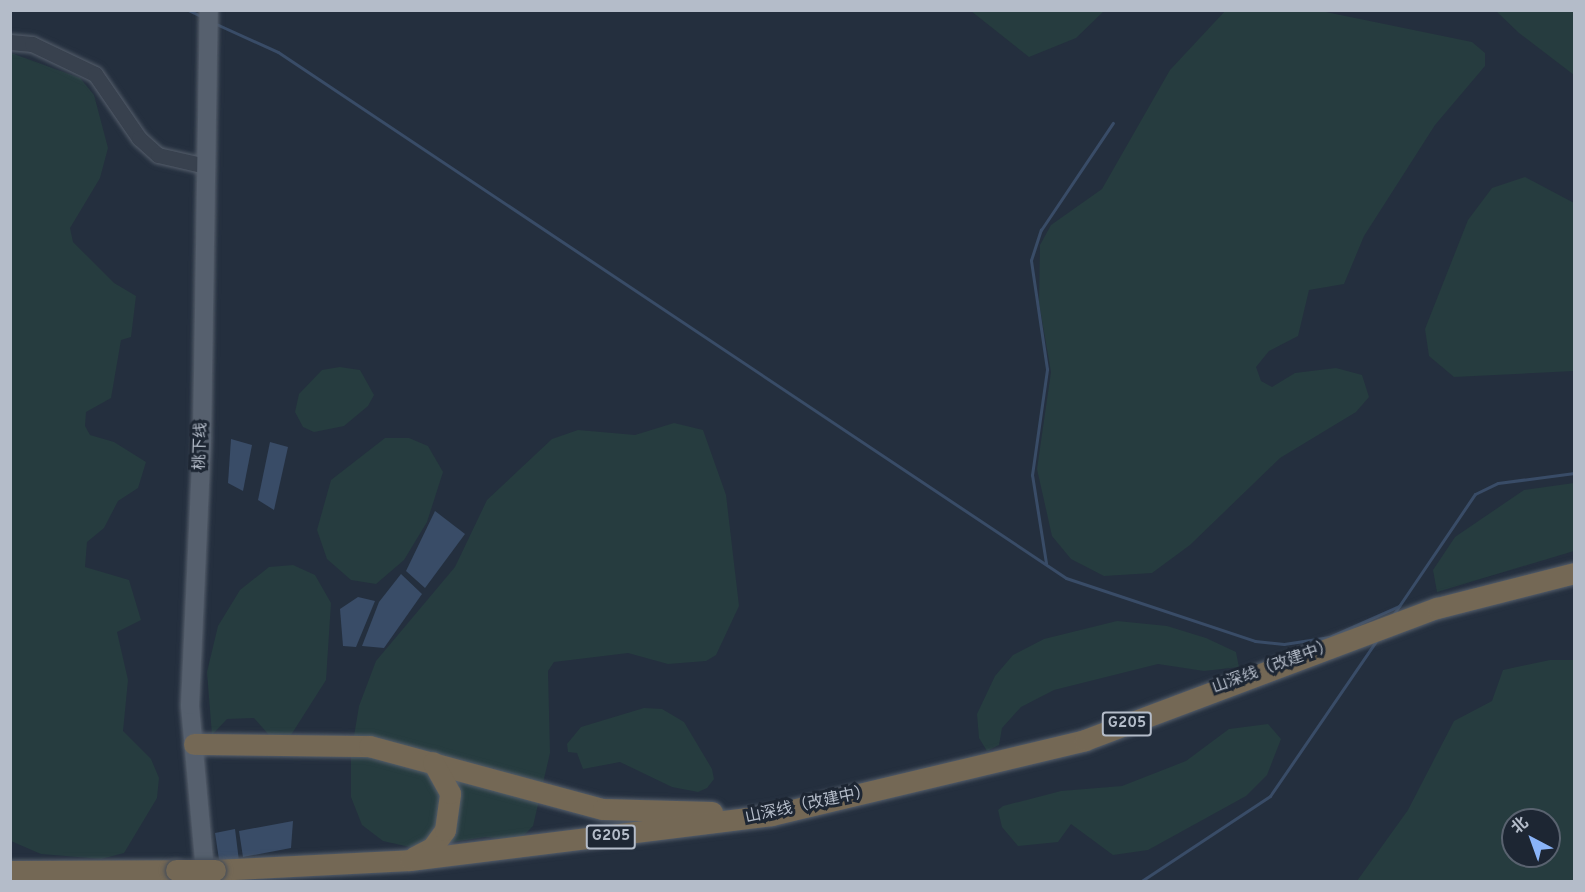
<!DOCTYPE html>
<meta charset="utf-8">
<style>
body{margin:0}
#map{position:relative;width:1585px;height:892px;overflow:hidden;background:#242f3e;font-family:Overpass,"Noto Sans SC",sans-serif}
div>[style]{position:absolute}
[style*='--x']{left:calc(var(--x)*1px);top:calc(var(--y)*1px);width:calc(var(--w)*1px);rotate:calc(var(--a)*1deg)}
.green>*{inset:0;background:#263c3f}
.water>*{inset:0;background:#394c67}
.stream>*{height:3px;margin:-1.5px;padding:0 1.5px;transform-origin:1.5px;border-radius:1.5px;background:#394c67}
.roads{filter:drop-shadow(0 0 2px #565f6c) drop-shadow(0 0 2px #565f6c)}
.minor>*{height:15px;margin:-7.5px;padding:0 7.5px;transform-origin:7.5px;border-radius:7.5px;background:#38414e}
.major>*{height:18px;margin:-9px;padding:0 9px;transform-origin:9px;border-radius:9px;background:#56606e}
.highway>*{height:21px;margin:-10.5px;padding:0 10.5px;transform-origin:10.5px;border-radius:10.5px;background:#746855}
.bridges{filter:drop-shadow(0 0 2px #434c59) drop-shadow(0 0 2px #434c59)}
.highway-bridge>*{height:21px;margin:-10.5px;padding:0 10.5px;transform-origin:10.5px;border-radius:10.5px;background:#746855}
span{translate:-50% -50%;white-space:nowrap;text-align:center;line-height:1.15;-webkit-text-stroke:6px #1d2633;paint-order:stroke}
.shield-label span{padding:2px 4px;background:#1d2633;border:2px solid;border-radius:4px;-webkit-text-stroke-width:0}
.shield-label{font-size:15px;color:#b4bcc9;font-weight:700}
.street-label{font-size:16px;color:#b4bcc9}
.frame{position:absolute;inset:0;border:12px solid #b4bcc9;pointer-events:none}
.north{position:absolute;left:1501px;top:808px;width:60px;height:60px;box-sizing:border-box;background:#1d2633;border:2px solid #59626f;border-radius:50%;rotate:319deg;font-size:16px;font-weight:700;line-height:24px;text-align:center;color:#b4bcc9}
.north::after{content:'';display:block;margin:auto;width:21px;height:27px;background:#8ab4f8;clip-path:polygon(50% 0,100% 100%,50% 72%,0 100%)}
</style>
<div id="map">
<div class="green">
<div style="clip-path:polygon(1226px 10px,1321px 11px,1472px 42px,1485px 53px,1485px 66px,1435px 125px,1364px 236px,1344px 284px,1309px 290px,1298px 336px,1269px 351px,1256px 367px,1261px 381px,1272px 387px,1295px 373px,1336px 368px,1362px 375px,1369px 397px,1356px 412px,1280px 458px,1190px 545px,1152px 573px,1104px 576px,1071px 559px,1052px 536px,1037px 469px,1051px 372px,1039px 303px,1040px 245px,1051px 225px,1102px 189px,1170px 70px)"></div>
<div style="clip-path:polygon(971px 11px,1104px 10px,1104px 11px,1076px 38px,1029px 57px)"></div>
<div style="clip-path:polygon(1496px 11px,1574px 11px,1574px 75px,1519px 33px)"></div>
<div style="clip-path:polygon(11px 53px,80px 78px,94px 95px,108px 148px,100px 178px,70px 228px,73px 242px,114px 283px,136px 296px,131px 337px,121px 340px,111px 398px,86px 412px,85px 426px,90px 435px,114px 442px,146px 462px,138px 488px,118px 501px,104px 528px,87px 542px,85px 567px,129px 580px,141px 620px,117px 632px,128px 680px,123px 731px,151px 759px,159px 778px,157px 798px,124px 853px,101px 859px,41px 854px,11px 841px)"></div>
<div style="clip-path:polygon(1525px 177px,1574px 203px,1574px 371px,1454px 377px,1429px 356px,1425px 329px,1468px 220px,1492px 188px)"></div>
<div style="clip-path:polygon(340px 367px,360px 370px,374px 395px,368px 406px,344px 426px,314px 432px,303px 427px,295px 412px,299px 394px,322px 370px)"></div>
<div style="clip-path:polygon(674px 423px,703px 430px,726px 495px,739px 606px,716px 655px,706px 661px,668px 664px,628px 653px,554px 662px,548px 671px,550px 753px,533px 826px,519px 840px,485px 837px,414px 848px,383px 841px,362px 825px,351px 797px,351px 754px,359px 706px,376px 661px,455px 567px,487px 500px,552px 439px,578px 430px,635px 435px)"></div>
<div style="clip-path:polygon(385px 438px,409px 438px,428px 446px,443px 472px,427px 522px,404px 560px,376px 584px,351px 580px,327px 559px,317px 530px,331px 480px)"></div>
<div style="clip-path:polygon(1574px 483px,1574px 551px,1437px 592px,1433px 570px,1455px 537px,1524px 490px)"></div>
<div style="clip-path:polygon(293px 565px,315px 575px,331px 603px,326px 680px,291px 735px,269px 735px,254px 718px,227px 719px,212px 735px,207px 672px,218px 626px,240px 590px,269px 567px)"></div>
<div style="clip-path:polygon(1117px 621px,1167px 626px,1206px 638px,1236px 652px,1239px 667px,1204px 671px,1158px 664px,1054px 690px,1021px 707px,1002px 728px,999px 745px,987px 751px,979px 738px,977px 714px,995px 676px,1013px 655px,1044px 639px)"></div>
<div style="clip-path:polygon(evenodd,1550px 660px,1574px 660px,1574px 881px,1357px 881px,1408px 810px,1454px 721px,1492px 701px,1503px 670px,1550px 660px,1513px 820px,1549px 820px,1549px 856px,1513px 856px,1513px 820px)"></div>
<div style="clip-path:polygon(644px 708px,662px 709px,684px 722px,712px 769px,714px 779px,707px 788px,698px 792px,672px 787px,620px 762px,583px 769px,577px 753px,568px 752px,567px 744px,581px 727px)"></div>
<div style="clip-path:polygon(1268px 724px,1281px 739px,1267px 775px,1246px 796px,1148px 850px,1113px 855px,1071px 824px,1058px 842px,1018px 846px,1002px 827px,998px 810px,1003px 806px,1061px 791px,1122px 786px,1186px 761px,1229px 729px)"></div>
</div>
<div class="water">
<div style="clip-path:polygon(231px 439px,252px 445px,243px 491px,228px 483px)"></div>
<div style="clip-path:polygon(270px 442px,288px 447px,274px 510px,258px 500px)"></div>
<div style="clip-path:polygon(435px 511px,465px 534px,425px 588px,406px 571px)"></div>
<div style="clip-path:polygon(401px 574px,422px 594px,384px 648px,362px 646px,379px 602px)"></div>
<div style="clip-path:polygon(358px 597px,375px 601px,356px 647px,343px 646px,340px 609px)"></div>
<div style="clip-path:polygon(293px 821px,291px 848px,243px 857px,239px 831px)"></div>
<div style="clip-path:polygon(235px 829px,239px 861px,220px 866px,215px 833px)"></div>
</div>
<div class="stream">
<div style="--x:188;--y:10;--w:17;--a:25"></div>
<div style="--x:214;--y:23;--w:70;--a:24.4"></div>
<div style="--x:278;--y:52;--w:947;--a:33.72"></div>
<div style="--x:1066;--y:578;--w:199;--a:18.4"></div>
<div style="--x:1255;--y:641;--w:29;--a:6"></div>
<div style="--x:1284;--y:644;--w:46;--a:-8.8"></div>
<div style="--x:1329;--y:637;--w:77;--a:-23.9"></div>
<div style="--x:1046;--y:563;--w:89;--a:-99"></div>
<div style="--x:1032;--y:475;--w:107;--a:-81.9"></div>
<div style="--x:1047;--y:369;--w:110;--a:-98.4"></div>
<div style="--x:1031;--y:260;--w:32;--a:-72"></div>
<div style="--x:1041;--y:230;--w:129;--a:-56.1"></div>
<div style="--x:1393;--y:615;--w:146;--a:-55.9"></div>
<div style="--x:1475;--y:494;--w:25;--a:-26"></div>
<div style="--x:1498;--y:483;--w:77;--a:-7.5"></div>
<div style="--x:1140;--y:882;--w:156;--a:-33.5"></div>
<div style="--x:1270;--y:796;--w:188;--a:-55.6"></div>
</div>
<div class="roads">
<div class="minor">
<div style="--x:10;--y:42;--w:22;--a:5"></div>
<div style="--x:32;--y:44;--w:70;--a:25.5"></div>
<div style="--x:95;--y:74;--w:78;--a:55.5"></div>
<div style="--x:139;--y:138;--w:25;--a:42"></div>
<div style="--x:158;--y:155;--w:49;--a:12.9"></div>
</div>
<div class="major">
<div style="--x:206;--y:882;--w:178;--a:-95.2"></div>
<div style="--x:190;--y:705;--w:268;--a:-87.4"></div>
<div style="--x:202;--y:437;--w:427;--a:-89.1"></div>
</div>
<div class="highway">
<div style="--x:194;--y:744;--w:175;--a:0.7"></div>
<div style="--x:369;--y:746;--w:242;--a:15.1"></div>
<div style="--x:603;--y:809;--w:109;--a:1.6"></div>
<div style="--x:414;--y:857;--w:20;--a:-27"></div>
<div style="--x:432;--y:848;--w:22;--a:-54"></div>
<div style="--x:445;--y:830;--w:37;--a:-82"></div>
<div style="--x:450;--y:793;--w:35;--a:-119"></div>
<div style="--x:215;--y:870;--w:195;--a:-2.9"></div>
<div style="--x:410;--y:860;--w:364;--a:-7.1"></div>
<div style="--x:771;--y:815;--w:323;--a:-13.4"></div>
<div style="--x:1085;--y:740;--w:376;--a:-20.6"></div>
<div style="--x:1437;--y:608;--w:141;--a:-14.3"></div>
<div style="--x:10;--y:871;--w:166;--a:-0.3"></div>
</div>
</div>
<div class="bridges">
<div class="highway-bridge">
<div style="--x:176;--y:870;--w:39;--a:0"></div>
</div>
</div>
<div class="shield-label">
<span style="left:1127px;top:724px">G205</span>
<span style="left:611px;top:837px">G205</span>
</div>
<div class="street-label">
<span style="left:201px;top:446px;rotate:-88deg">桃下线</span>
<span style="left:1273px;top:667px;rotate:-20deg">山深线（改建中）</span>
<span style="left:808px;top:805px;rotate:-12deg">山深线（改建中）</span>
</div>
<div class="frame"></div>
<div class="north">北</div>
</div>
